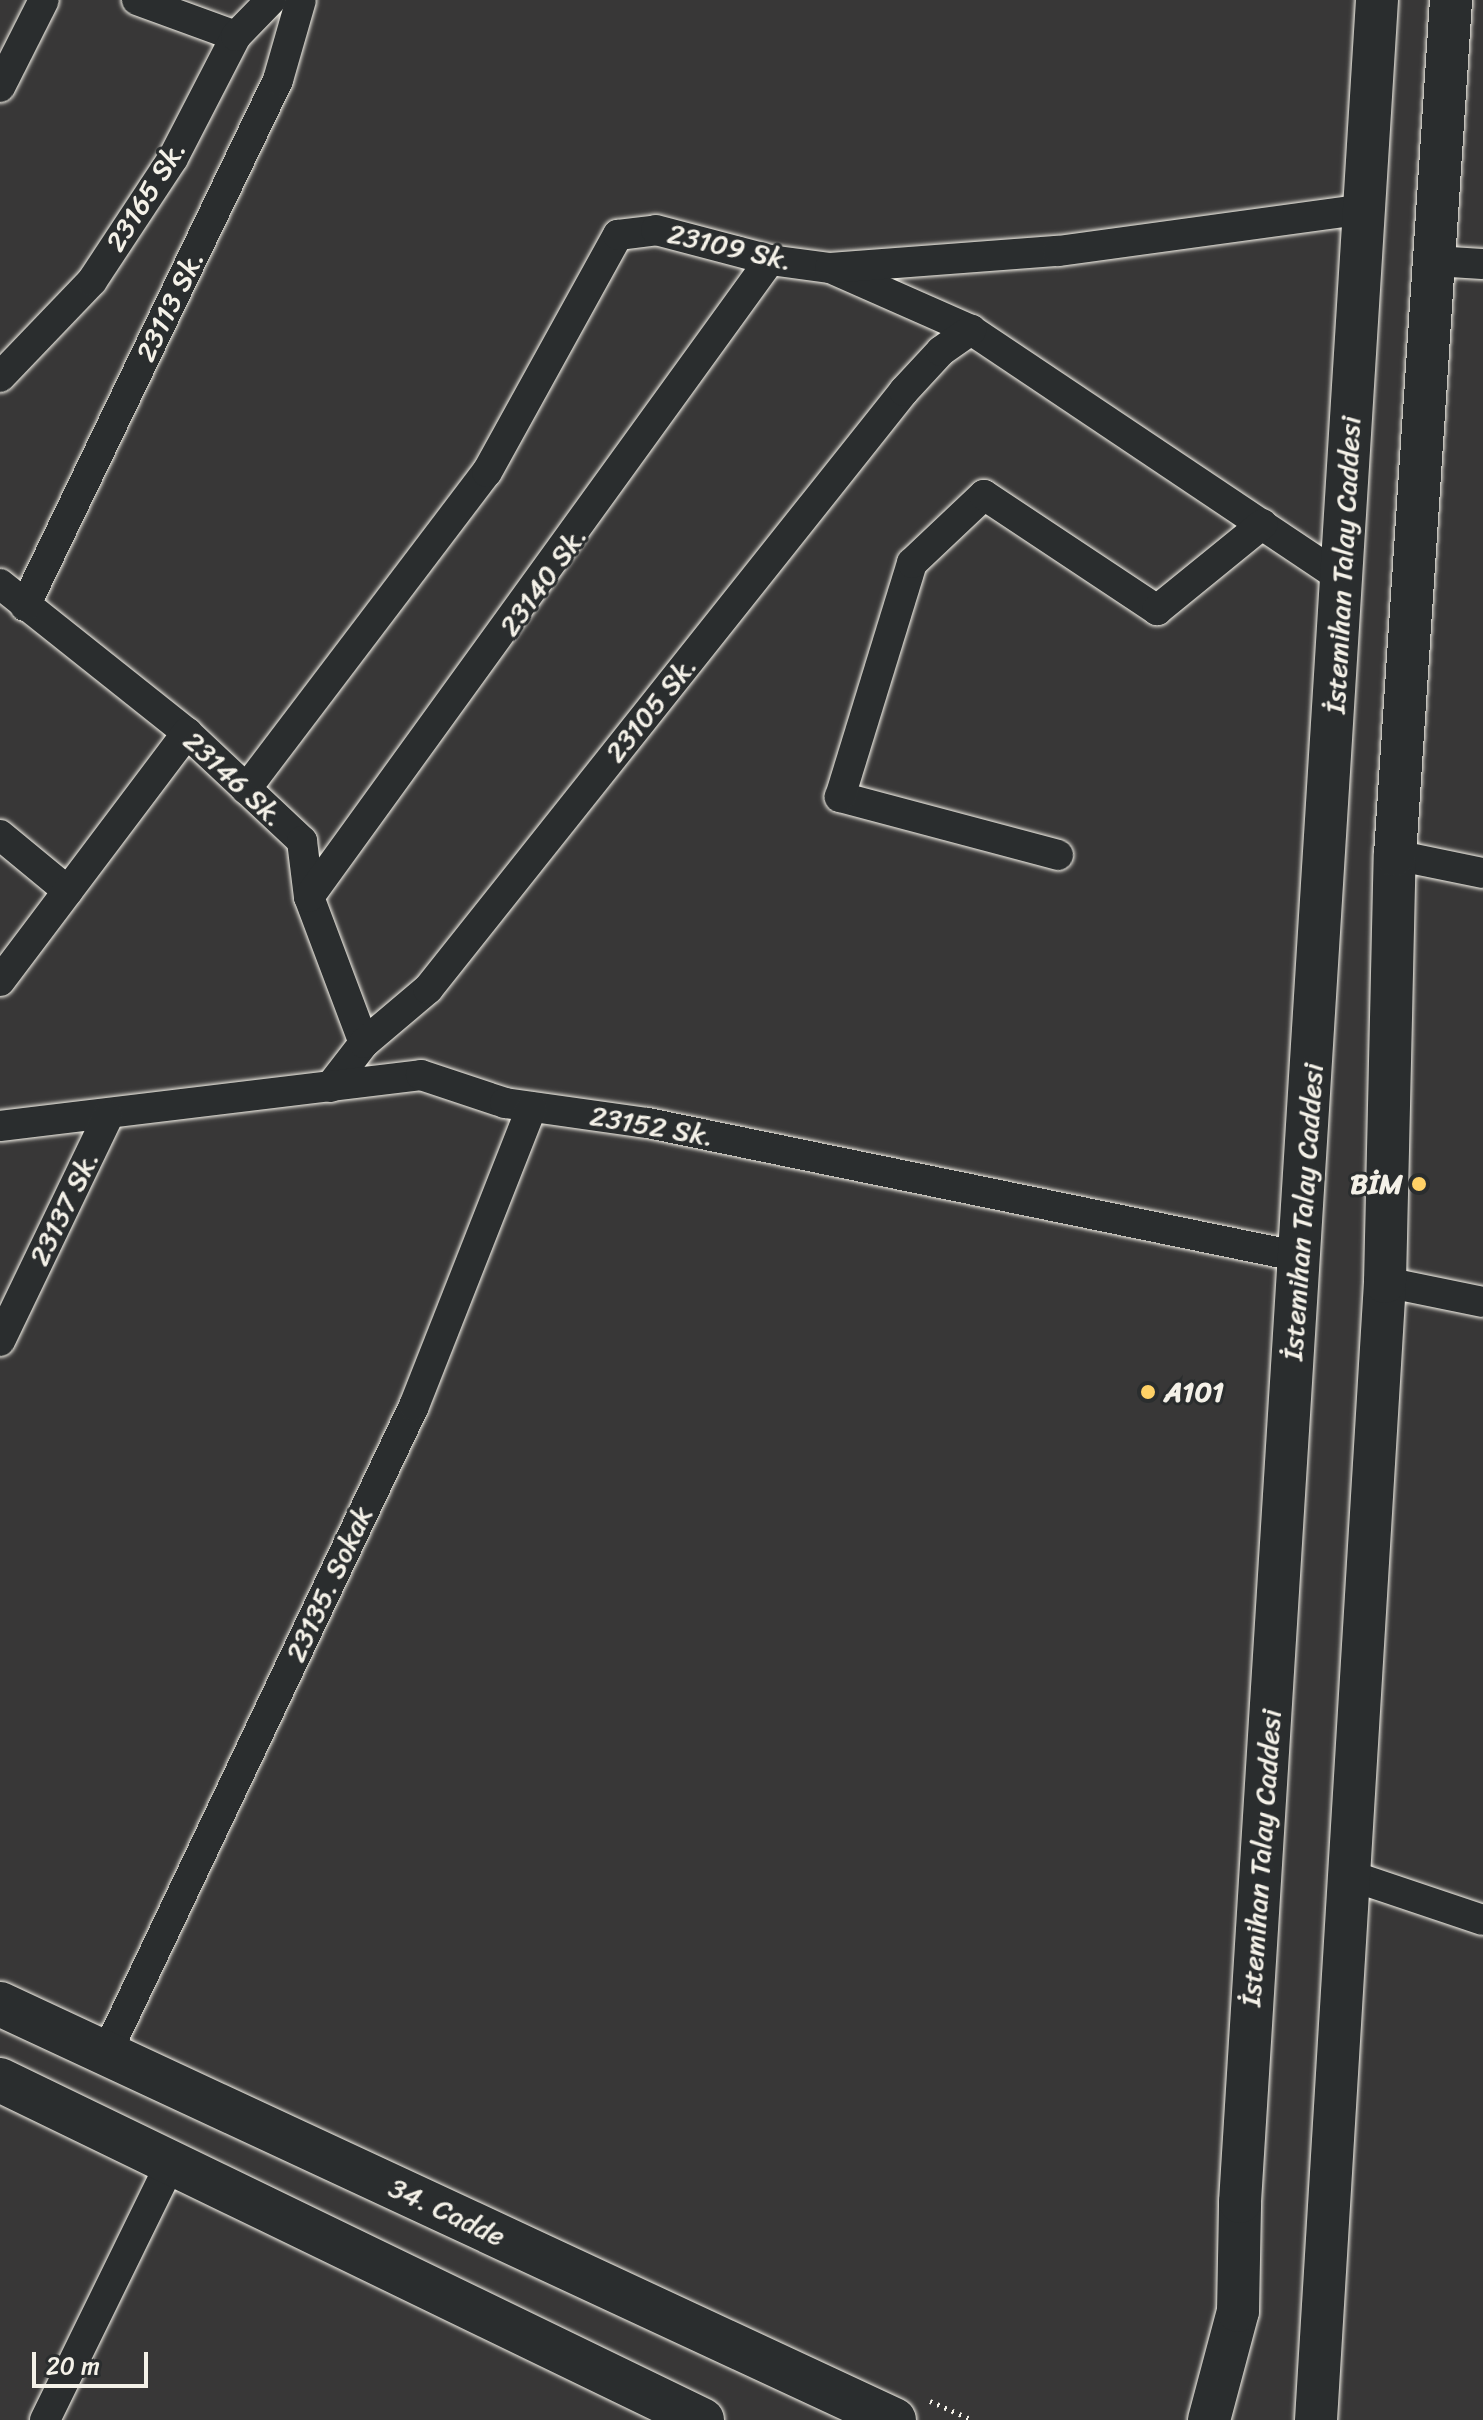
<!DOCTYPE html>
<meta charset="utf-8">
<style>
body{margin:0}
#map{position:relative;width:1483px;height:2420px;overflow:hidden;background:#383737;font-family:Sriracha,sans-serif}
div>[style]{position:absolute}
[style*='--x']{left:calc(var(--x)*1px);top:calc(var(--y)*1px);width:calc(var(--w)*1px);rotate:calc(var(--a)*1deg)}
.path>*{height:5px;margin-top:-2.5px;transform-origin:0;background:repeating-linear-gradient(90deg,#f4f1e8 0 2px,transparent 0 8px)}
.roads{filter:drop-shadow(0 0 2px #f4f1e8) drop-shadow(0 0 2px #f4f1e8)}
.street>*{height:30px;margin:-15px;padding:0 15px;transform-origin:15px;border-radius:15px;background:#2a2d2e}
.secondary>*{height:42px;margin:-21px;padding:0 21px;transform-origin:21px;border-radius:21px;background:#2a2d2e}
.primary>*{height:44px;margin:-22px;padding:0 22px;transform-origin:22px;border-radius:22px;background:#2a2d2e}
.dots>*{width:22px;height:22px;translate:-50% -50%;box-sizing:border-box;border:4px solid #2a2d2e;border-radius:50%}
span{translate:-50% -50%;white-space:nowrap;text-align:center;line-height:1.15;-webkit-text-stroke:6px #2a2d2e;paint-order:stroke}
.street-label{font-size:28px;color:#f4f1e8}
.poi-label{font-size:28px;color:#f4f1e8;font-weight:700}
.right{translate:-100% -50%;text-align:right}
.left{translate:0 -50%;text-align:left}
.scale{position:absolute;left:32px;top:2352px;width:116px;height:36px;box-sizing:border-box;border:4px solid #f4f1e8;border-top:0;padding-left:10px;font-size:24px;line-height:28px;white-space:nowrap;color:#f4f1e8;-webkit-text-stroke:6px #2a2d2e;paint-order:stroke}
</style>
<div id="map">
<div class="path">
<div style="--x:930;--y:2401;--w:47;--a:23.8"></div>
</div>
<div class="roads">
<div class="street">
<div style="--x:137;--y:0;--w:105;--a:20"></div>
<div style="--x:0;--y:87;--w:97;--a:-63.2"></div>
<div style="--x:1434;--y:261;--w:49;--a:3.5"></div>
<div style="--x:835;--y:270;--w:149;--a:23.8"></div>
<div style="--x:971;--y:330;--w:446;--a:33.8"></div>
<div style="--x:0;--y:377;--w:133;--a:-46.2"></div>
<div style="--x:92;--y:281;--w:147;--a:-56.6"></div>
<div style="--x:173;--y:158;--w:137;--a:-62.7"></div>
<div style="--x:236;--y:36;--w:50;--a:-45.8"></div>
<div style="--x:0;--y:584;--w:239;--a:38.5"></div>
<div style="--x:187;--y:733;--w:158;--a:43.2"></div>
<div style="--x:302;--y:841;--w:56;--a:82.9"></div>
<div style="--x:309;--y:897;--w:156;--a:69.4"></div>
<div style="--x:25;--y:606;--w:584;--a:-64.31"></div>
<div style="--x:278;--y:80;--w:83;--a:-74"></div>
<div style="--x:246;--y:789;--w:398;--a:-52.8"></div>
<div style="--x:487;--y:472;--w:271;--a:-61.1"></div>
<div style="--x:618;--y:235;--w:38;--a:-7"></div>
<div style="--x:656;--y:230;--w:118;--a:14.7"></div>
<div style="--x:770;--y:260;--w:61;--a:7.6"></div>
<div style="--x:830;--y:268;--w:229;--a:-4.3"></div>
<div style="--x:1058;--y:251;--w:309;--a:-7.8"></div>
<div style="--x:0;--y:835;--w:88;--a:39.5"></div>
<div style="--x:1058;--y:855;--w:226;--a:-165.1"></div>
<div style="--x:840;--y:797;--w:245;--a:-72.9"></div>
<div style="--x:912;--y:563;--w:99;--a:-43.4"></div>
<div style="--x:984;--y:495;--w:208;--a:33.6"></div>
<div style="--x:1157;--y:610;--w:136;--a:-39.1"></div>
<div style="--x:1395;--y:855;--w:90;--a:11.6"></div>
<div style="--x:309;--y:897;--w:786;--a:-54.11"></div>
<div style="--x:0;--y:981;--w:311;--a:-53"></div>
<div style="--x:330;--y:1087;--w:56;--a:-52.3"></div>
<div style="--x:364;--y:1043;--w:84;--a:-40.2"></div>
<div style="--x:428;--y:989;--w:764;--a:-51.48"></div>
<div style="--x:904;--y:391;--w:54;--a:-47.2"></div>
<div style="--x:941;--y:351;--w:37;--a:-35"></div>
<div style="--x:0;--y:1126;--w:424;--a:-6.9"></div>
<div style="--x:421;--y:1075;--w:89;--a:18.4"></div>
<div style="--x:505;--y:1103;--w:144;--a:8"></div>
<div style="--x:648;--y:1123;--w:667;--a:11.6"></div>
<div style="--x:1385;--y:1282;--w:100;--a:11.5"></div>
<div style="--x:0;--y:1341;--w:249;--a:-64.3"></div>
<div style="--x:1349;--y:1875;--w:141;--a:18.6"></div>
<div style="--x:107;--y:2052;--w:715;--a:-64.58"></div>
<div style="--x:414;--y:1406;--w:321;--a:-68.5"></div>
<div style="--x:45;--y:2420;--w:288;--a:-63.9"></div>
</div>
<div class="secondary">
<div style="--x:1209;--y:2420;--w:113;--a:-75.1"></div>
<div style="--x:1238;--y:2311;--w:109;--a:-88.9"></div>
<div style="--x:1240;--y:2202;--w:2206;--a:-86.44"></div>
<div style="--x:1316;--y:2420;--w:1140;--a:-86.53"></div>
<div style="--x:1385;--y:1282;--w:427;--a:-88.7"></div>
<div style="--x:1395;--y:855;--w:857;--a:-86.25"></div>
</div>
<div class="primary">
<div style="--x:0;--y:2004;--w:986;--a:24.95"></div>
<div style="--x:0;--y:2080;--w:780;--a:25.84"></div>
</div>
</div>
<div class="dots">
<div style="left:1419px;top:1184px;background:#ffd166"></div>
<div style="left:1148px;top:1392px;background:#ffd166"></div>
</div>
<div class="street-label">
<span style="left:146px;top:196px;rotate:-58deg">23165 Sk.</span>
<span style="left:730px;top:247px;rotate:13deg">23109 Sk.</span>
<span style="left:170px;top:306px;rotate:-64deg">23113 Sk.</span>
<span style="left:1343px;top:565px;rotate:-87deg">İstemihan Talay Caddesi</span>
<span style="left:543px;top:581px;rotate:-54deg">23140 Sk.</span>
<span style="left:651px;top:709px;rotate:-51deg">23105 Sk.</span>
<span style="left:234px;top:779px;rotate:43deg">23146 Sk.</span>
<span style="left:652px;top:1126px;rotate:10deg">23152 Sk.</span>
<span style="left:64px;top:1208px;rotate:-64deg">23137 Sk.</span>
<span style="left:1303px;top:1212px;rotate:-86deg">İstemihan Talay Caddesi</span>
<span style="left:329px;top:1584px;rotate:-65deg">23135. Sokak</span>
<span style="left:1261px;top:1858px;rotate:-86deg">İstemihan Talay Caddesi</span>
<span style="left:447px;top:2212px;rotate:25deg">34. Cadde</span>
</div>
<div class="poi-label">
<span class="right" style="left:1403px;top:1184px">BİM</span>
<span class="left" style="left:1164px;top:1392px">A101</span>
</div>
<div class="scale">20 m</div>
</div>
